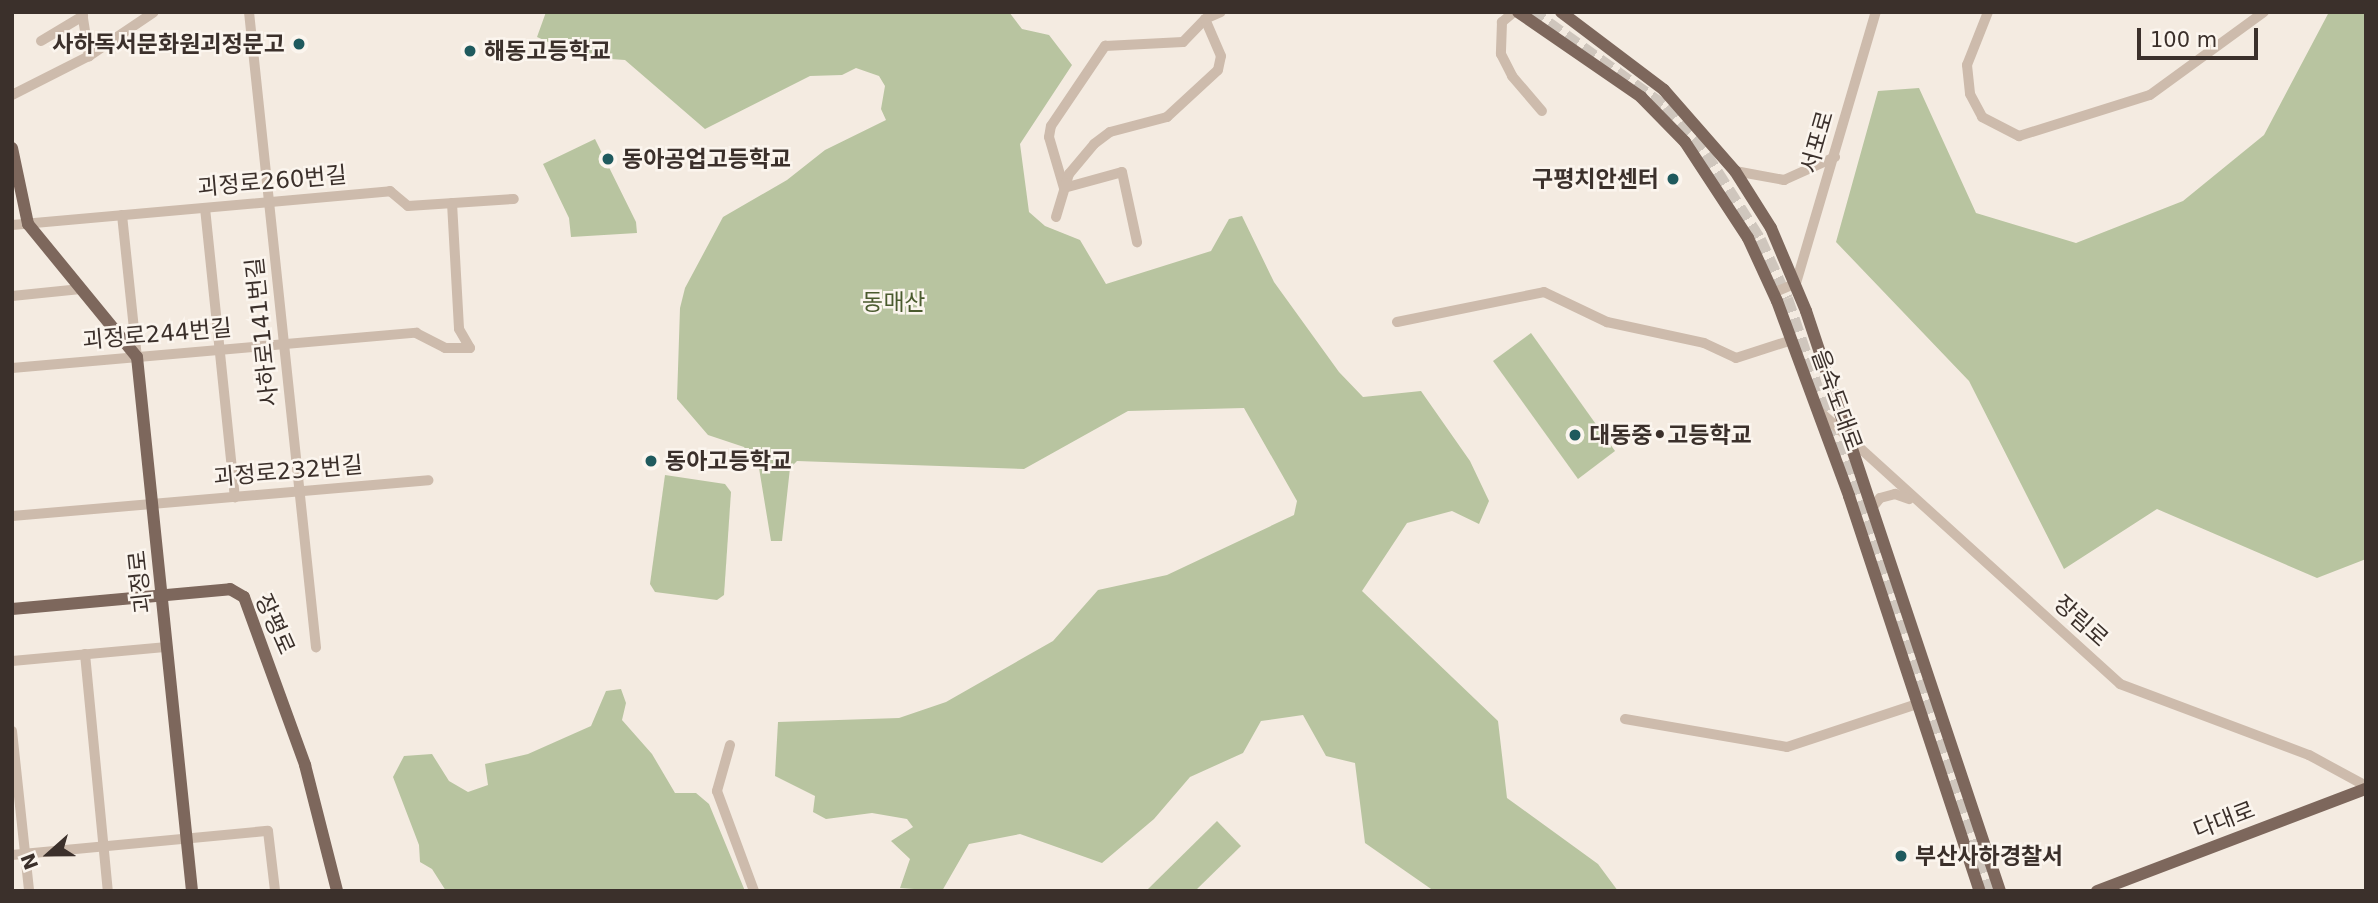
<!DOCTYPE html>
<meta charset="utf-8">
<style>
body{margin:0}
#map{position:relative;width:2378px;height:903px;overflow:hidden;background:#f4ebe1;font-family:"DejaVu Sans","Noto Sans KR",sans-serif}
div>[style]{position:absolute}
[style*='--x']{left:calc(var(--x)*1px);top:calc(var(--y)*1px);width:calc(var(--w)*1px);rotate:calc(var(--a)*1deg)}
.green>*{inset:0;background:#b8c4a0}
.highway-tunnel>*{height:14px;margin-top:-7px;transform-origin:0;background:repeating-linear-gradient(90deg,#cfc6bd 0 14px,transparent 0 21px)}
.minor>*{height:10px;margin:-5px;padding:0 5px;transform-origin:5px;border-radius:5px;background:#cdbbac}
.major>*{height:12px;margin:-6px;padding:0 6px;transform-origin:6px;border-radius:6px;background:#7d675c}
.dots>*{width:19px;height:19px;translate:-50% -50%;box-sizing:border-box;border:4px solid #fbf5ee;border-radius:50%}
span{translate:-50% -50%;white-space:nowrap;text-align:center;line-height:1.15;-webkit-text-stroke:5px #fbf5ee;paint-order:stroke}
.poi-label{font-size:23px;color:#3b302b;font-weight:700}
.right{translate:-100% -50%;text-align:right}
.left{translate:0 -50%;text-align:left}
.street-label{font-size:23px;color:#3b302b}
.park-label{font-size:23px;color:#4a5a2e}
.frame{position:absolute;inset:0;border:14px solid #3b302b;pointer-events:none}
.north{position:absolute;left:14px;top:819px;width:70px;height:70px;-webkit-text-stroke:5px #fbf5ee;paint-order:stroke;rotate:249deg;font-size:19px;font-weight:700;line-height:28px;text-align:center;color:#3b302b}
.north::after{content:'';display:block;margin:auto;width:24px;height:32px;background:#3b302b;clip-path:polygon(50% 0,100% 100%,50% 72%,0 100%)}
.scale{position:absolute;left:2137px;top:28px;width:121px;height:32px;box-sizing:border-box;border:4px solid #3b302b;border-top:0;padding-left:9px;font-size:21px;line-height:24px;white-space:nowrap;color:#3b302b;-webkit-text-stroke:5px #fbf5ee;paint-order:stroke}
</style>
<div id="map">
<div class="green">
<div style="clip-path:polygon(546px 12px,1009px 12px,1022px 29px,1049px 35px,1072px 65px,1020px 144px,1029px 212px,1045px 226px,1080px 240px,1106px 284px,1211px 251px,1229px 219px,1242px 216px,1274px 282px,1339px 372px,1363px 397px,1421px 391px,1470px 461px,1489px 501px,1479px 524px,1452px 511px,1407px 523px,1362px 591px,1498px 721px,1507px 798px,1598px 864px,1618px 891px,1434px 891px,1365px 843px,1355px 763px,1326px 756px,1303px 715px,1261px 721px,1243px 753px,1190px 777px,1154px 819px,1102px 863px,1020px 834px,969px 844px,942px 891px,900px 888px,910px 859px,891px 841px,913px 827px,907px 819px,872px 813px,826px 819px,813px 812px,815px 796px,775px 776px,778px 722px,899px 718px,946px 702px,1053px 641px,1098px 590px,1167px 575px,1294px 515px,1297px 501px,1244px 408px,1128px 411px,1024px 469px,797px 461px,790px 468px,782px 541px,771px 541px,759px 468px,744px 447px,708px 435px,677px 399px,680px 308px,685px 288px,723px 217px,787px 180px,825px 150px,886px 120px,881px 109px,885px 86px,879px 76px,856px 68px,842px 75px,810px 76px,705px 129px,625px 60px,582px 57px,537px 37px)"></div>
<div style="clip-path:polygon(2329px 12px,2366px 12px,2366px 559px,2317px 578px,2157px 509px,2064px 569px,1969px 381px,1836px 242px,1878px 91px,1919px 88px,1976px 213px,2076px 243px,2183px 201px,2264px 135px)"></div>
<div style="clip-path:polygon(595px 139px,636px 222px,637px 233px,571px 237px,569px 218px,543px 164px)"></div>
<div style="clip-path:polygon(1531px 333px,1615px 451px,1578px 479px,1493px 361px)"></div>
<div style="clip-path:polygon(665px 475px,725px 484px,731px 492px,724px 595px,717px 600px,655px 592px,650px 584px)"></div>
<div style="clip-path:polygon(621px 689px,626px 703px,622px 720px,652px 754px,675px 793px,696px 793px,709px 804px,745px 891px,446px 891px,432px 869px,420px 862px,419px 845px,393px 777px,404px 756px,432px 754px,449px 781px,468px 792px,488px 785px,485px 764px,528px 754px,591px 726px,606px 691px)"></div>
<div style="clip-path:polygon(1217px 821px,1241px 846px,1195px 891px,1146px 891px)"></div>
</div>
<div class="highway-tunnel">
<div style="--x:1531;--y:12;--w:165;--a:35.6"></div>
<div style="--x:1665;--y:108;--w:62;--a:49.6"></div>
<div style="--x:1705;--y:155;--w:101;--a:57.6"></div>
<div style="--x:1759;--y:240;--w:65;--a:65.4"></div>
<div style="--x:1786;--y:299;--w:125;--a:71.3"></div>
<div style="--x:1834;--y:421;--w:496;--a:71.4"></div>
</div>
<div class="minor">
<div style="--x:82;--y:12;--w:45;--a:81"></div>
<div style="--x:249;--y:12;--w:639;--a:83.98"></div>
<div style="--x:1514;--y:12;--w:16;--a:140"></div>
<div style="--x:1502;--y:22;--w:32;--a:92"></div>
<div style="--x:1501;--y:54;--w:25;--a:63"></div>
<div style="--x:1512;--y:76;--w:46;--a:49.4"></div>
<div style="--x:1988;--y:12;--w:57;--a:111.6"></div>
<div style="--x:1967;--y:65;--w:29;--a:84"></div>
<div style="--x:1970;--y:94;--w:26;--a:62"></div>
<div style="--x:1982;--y:117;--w:42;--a:27.2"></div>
<div style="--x:2019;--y:136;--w:137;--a:-17.4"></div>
<div style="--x:2150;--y:95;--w:141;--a:-36.1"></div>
<div style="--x:41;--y:41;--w:49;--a:-30.8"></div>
<div style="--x:12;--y:95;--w:86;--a:-26.9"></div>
<div style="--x:89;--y:56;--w:78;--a:-34.1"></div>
<div style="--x:1735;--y:171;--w:50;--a:10.4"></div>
<div style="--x:1784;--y:180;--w:56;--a:-24.3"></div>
<div style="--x:1064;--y:188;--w:53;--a:-106.4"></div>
<div style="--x:1049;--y:137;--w:11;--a:-80"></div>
<div style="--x:1051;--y:126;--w:97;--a:-56"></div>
<div style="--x:1105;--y:46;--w:78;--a:-2.9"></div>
<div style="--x:1183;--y:42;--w:32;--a:-46"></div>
<div style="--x:1205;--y:19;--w:17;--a:-24"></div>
<div style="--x:1064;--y:188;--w:60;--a:-15.4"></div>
<div style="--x:1122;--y:172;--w:72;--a:77.9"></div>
<div style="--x:452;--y:203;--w:126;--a:86.8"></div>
<div style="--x:459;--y:329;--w:22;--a:60"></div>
<div style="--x:205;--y:208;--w:291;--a:84.1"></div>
<div style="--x:122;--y:215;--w:143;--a:84"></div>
<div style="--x:1056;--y:217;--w:45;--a:-73.2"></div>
<div style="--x:1069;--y:174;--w:39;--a:-50"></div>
<div style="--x:1094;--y:144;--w:20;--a:-37"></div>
<div style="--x:1110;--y:132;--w:59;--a:-14.7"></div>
<div style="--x:1167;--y:117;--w:69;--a:-42.7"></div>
<div style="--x:1218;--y:70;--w:14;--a:-78"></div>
<div style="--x:1221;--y:56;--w:40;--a:-113.4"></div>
<div style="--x:12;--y:225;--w:380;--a:-5.1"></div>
<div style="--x:390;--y:191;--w:23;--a:40"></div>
<div style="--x:408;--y:206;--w:106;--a:-3.8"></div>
<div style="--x:1773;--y:293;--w:25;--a:-23"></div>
<div style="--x:1796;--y:283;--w:283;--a:-73.6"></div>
<div style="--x:12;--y:296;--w:69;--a:-5.8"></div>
<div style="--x:1397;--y:322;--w:150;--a:-11.5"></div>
<div style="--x:1544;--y:292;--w:70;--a:25.5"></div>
<div style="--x:1607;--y:322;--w:99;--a:12.2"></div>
<div style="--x:1704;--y:343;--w:35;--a:25"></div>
<div style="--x:1736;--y:358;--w:59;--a:-17.8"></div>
<div style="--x:12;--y:368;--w:406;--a:-5"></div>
<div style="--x:416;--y:333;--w:33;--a:27"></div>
<div style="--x:445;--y:348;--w:25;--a:0"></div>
<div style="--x:1818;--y:410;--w:408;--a:42.2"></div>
<div style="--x:2120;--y:684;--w:202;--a:20.6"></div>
<div style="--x:2309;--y:755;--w:65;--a:28.5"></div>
<div style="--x:1872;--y:508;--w:13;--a:-51"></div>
<div style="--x:1880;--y:498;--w:16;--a:-15"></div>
<div style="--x:1895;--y:494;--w:15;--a:20"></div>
<div style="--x:12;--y:516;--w:418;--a:-4.9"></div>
<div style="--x:85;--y:654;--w:238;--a:84.5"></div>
<div style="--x:12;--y:661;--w:156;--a:-5.2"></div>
<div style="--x:1625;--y:719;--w:164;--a:9.8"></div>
<div style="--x:1787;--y:747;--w:137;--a:-18.3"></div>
<div style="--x:12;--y:731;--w:161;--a:83.9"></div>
<div style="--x:730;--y:745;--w:48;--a:105.8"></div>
<div style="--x:717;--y:791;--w:107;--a:69.7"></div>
<div style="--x:12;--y:855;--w:257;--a:-5.4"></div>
<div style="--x:268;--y:831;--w:60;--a:83.3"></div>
</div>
<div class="major">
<div style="--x:1518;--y:12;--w:150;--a:34.6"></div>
<div style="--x:1641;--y:97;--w:63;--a:45.6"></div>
<div style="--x:1685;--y:142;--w:115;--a:56.7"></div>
<div style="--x:1748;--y:238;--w:69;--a:65.3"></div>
<div style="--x:1777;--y:301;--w:208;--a:69.7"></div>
<div style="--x:1849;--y:496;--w:416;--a:71.7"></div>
<div style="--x:1561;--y:12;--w:129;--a:37.1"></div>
<div style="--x:1664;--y:90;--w:108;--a:48.8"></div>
<div style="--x:1735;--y:171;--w:67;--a:57.7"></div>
<div style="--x:1771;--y:228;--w:90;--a:67.1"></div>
<div style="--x:1806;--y:311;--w:612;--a:71.51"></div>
<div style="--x:12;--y:148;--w:78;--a:78.1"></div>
<div style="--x:28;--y:224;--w:172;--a:50.7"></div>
<div style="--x:137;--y:357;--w:537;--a:84.12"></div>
<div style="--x:12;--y:609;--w:219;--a:-5.2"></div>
<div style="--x:230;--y:589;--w:16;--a:30"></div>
<div style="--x:244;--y:597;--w:179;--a:70"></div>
<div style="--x:305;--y:765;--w:130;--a:75.7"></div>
<div style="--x:2097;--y:891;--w:288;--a:-20.8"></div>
</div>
<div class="dots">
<div style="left:299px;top:44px;background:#1f5a5e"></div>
<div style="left:470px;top:51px;background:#1f5a5e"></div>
<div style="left:608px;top:159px;background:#1f5a5e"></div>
<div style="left:1673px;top:179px;background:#1f5a5e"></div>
<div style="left:1575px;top:435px;background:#1f5a5e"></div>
<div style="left:651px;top:461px;background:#1f5a5e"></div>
<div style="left:1901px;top:856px;background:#1f5a5e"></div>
</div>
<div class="poi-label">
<span class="right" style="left:285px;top:44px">사하독서문화원괴정문고</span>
<span class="left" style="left:484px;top:51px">해동고등학교</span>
<span class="left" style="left:622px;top:159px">동아공업고등학교</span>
<span class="right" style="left:1659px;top:179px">구평치안센터</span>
<span class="left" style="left:1589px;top:435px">대동중•고등학교</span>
<span class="left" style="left:665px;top:461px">동아고등학교</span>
<span class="left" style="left:1915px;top:856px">부산사하경찰서</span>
</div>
<div class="street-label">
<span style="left:1817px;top:142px;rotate:-74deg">서포로</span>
<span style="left:272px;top:181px;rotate:-5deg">괴정로260번길</span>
<span style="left:262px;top:332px;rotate:-96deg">사하로141번길</span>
<span style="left:157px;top:334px;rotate:-5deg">괴정로244번길</span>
<span style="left:1837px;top:400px;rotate:70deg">을숙도대로</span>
<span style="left:288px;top:471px;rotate:-5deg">괴정로232번길</span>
<span style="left:140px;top:582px;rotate:-96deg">괴정로</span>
<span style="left:2081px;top:621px;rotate:42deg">장림로</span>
<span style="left:275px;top:624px;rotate:66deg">장평로</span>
<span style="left:2224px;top:820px;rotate:-21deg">다대로</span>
</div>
<div class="park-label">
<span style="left:894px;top:302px">동매산</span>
</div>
<div class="frame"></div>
<div class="north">N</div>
<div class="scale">100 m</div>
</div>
